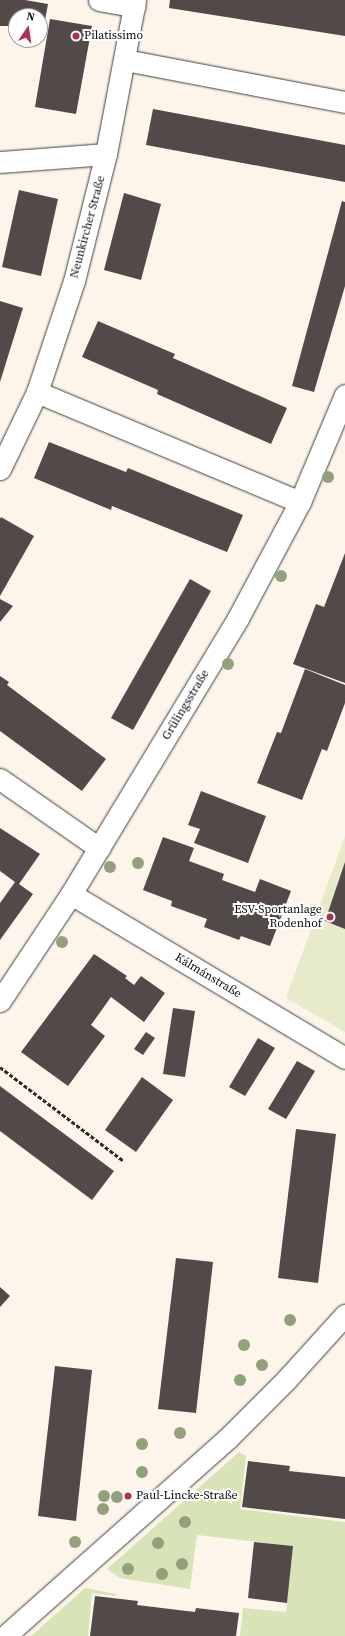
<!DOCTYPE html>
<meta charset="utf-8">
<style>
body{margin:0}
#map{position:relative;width:345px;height:1636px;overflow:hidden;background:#fdf5ea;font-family:"Source Serif 4",serif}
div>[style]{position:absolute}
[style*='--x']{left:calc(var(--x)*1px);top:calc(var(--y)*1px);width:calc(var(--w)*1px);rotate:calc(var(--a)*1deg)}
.green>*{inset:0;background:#d8e3b8}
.pitch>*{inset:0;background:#e7ebc9}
.building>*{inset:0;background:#524a48}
.path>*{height:2.5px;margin-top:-1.25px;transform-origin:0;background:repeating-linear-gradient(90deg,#2d2d2d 0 4px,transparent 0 6px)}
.roads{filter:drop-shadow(0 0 1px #3e3e3e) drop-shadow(0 0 1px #3e3e3e)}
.street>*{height:21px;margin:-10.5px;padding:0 10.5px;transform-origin:10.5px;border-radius:10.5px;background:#fff}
.trees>*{width:12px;height:12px;margin:-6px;border-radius:50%;background:#92a07c}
.dots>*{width:11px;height:11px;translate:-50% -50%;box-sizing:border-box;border:2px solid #fff;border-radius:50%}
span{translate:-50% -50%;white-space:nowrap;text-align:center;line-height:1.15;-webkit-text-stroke:4px #fff;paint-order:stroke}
.poi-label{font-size:12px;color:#0b0b0b}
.left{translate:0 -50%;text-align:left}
.right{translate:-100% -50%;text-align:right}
.street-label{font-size:12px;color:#0b0b0b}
.north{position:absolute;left:8px;top:8px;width:40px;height:40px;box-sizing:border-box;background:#fff;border:1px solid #9d9d9d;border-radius:50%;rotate:13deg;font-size:11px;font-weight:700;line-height:16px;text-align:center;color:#0b0b0b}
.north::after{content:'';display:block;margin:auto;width:14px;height:18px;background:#ac3252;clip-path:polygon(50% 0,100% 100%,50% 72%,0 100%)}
</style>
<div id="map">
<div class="green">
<div style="clip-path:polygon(239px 1452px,246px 1456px,240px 1509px,345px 1522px,345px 1636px,240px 1636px,243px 1608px,286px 1612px,293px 1546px,197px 1535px,190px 1589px,120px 1578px,107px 1569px)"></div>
<div style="clip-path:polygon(85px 1588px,116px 1594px,116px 1596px,92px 1593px,88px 1636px,31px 1636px)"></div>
</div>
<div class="pitch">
<div style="clip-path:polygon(345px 836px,345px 1032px,286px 998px)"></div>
</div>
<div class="building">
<div style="clip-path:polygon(0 0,25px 0,48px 4px,43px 31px,40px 30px,40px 16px,16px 16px,16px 26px,0 26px)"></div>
<div style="clip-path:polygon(170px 0,345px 0,345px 36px,169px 8px)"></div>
<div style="clip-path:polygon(50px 19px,92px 26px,76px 114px,35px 107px)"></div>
<div style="clip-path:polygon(153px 109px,345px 145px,345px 182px,146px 145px)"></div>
<div style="clip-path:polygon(19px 190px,58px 199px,41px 276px,2px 267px)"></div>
<div style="clip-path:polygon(124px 193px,161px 204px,141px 280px,104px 270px)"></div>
<div style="clip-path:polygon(342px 201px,345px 202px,345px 286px,314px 392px,292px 386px)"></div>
<div style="clip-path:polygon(0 301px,23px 308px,0 382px)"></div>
<div style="clip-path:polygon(98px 321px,175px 354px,173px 358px,287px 408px,271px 444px,157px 394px,158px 390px,82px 357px)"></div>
<div style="clip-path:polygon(49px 442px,126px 472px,128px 468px,243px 515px,227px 552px,112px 506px,111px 510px,34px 478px)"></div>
<div style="clip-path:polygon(1px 517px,34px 536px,0 596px,0 519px)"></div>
<div style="clip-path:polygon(345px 553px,345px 683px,293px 664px,316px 604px,324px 607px)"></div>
<div style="clip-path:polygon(190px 579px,211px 591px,133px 730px,111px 718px)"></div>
<div style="clip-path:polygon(0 599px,13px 606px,0 622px)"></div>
<div style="clip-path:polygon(305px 669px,345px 685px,345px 703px,327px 751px,322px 749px,302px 800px,257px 783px,277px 732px,281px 733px)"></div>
<div style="clip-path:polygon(0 676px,9px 682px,7px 685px,106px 759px,82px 791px,0 731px)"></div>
<div style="clip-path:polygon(201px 791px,266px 816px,248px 863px,194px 843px,200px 829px,188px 825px)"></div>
<div style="clip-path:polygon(0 828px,40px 854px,19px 884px,33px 894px,0 940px,0 903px,15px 882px,0 871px)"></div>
<div style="clip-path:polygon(163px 837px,194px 848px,189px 861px,224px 874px,222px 880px,255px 892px,260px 879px,291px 891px,270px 946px,241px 936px,239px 940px,204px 927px,207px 919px,171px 906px,172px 901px,143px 890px)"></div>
<div style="clip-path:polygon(345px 862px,345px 929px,325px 921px)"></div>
<div style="clip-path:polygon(94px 954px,127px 976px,125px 978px,134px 985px,141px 976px,165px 993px,144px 1022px,111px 997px,91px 1025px,105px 1036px,68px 1086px,21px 1052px)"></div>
<div style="clip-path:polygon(173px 1008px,195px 1011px,185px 1077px,163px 1074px)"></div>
<div style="clip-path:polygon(146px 1032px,155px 1038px,143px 1055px,134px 1049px)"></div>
<div style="clip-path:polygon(258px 1038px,275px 1048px,245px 1096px,229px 1087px)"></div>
<div style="clip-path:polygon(297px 1061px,315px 1071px,286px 1119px,268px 1109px)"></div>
<div style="clip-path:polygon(142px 1077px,173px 1100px,136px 1152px,105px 1130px)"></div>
<div style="clip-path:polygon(0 1086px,114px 1171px,92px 1200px,0 1131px)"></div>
<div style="clip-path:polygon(296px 1129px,336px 1134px,318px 1283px,278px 1278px)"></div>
<div style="clip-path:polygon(176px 1258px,213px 1262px,196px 1413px,158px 1409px)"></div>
<div style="clip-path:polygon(0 1287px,10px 1296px,0 1307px)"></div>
<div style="clip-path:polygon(55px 1366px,92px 1370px,76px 1521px,38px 1516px)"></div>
<div style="clip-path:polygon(248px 1461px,290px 1466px,289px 1471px,345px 1477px,345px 1519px,242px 1507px)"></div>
<div style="clip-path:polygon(254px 1542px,293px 1546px,287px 1603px,248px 1598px)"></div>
<div style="clip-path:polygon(95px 1596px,138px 1601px,137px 1605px,195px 1612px,196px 1608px,239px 1613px,236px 1636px,90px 1636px)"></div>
</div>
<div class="path">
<div style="--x:0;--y:1067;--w:156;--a:37.2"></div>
</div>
<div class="roads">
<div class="street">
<div style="--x:99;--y:0;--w:36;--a:10"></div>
<div style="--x:125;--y:60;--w:224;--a:10.8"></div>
<div style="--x:0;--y:162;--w:106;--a:-4.3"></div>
<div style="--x:37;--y:392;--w:285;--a:22.7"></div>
<div style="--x:0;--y:469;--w:85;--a:-64.3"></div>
<div style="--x:37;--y:392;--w:117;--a:-71.6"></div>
<div style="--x:74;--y:281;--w:131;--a:-75.9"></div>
<div style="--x:106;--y:154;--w:157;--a:-79.3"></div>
<div style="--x:0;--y:779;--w:121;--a:34.9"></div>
<div style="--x:71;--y:894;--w:319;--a:30.9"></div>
<div style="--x:0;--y:1001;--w:128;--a:-56.4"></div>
<div style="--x:71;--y:894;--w:323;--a:-58.8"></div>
<div style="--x:238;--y:618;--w:132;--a:-61.9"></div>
<div style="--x:300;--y:502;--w:116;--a:-67.2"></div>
<div style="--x:5;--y:1636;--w:297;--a:-41.6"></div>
<div style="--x:227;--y:1439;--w:83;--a:-45"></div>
<div style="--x:286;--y:1380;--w:88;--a:-47.8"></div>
</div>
</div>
<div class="trees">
<div style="left:328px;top:477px"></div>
<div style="left:281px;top:576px"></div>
<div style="left:228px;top:664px"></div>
<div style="left:138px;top:863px"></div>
<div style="left:110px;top:867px"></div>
<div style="left:62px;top:942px"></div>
<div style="left:290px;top:1320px"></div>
<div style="left:244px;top:1345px"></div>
<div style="left:262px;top:1365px"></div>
<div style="left:240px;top:1380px"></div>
<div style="left:180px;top:1433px"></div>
<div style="left:142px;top:1444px"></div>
<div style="left:142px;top:1472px"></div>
<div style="left:104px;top:1496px"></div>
<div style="left:117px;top:1497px"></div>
<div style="left:103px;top:1509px"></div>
<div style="left:185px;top:1522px"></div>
<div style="left:75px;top:1542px"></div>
<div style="left:158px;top:1543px"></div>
<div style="left:182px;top:1564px"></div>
<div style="left:128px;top:1569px"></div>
<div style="left:162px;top:1574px"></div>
</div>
<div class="dots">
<div style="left:76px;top:36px;background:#ac3252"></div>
<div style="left:330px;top:917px;background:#ac3252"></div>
<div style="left:128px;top:1496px;background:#ac3252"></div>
</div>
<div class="poi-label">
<span class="left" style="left:84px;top:36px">Pilatissimo</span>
<span class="right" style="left:322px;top:917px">ESV-Sportanlage<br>Rodenhof</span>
<span class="left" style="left:136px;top:1496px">Paul-Lincke-Straße</span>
</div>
<div class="street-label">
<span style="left:88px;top:227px;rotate:-75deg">Neunkircher Straße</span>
<span style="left:186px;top:705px;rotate:-59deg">Grülingsstraße</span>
<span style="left:208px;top:976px;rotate:31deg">Kálmánstraße</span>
</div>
<div class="north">N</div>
</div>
